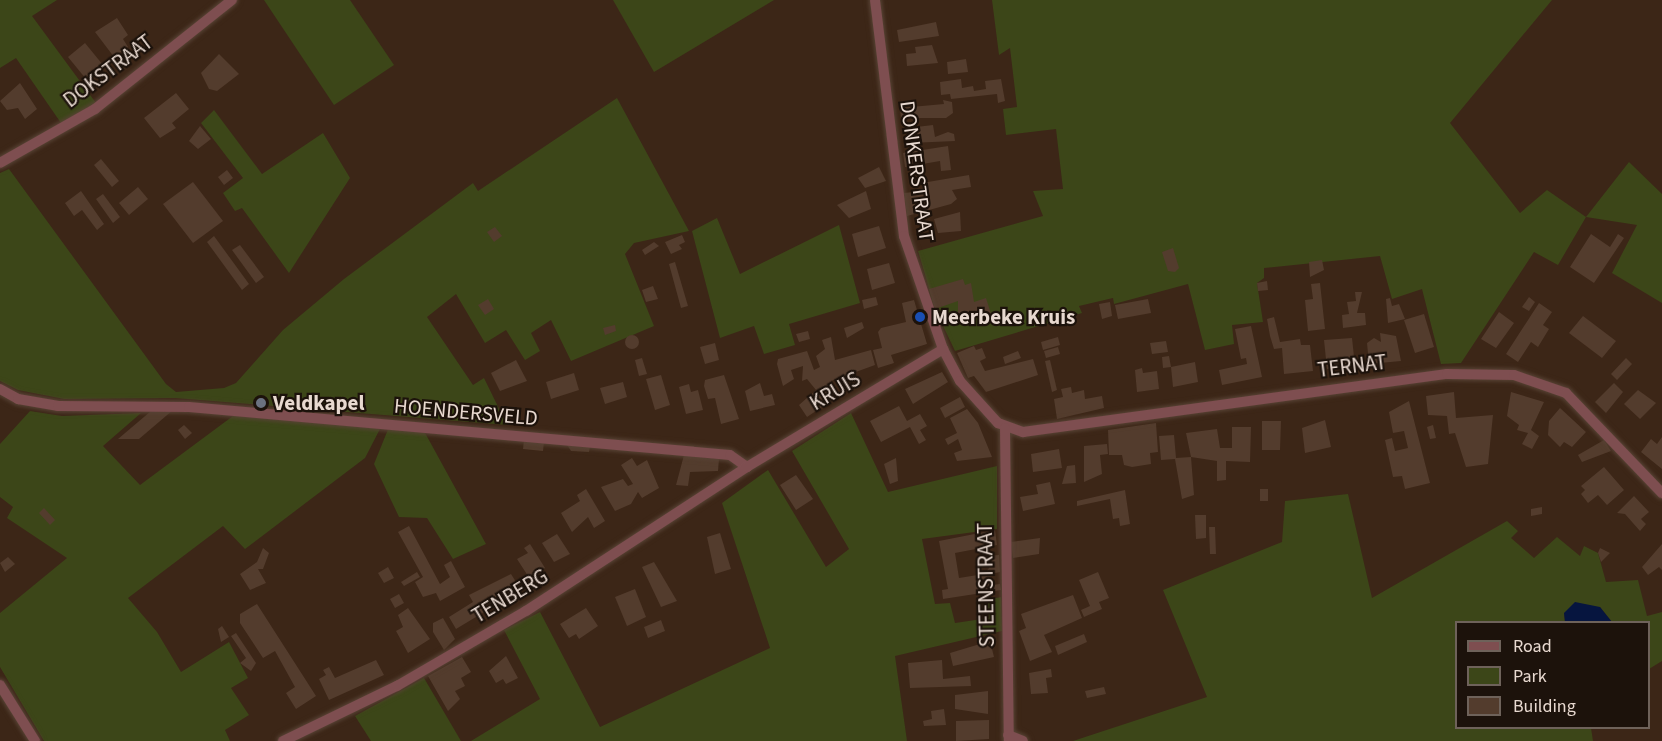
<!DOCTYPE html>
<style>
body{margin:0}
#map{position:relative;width:1662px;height:741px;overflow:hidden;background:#3c2617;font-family:"Source Sans 3",sans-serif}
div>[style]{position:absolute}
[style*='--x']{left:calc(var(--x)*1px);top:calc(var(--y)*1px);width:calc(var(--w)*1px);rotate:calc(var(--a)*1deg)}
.green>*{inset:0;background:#3c4618}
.water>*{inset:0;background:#06153f}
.building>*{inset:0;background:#533c2d}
.round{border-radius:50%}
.roads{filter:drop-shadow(0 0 2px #584335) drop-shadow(0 0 2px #584335)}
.minor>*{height:10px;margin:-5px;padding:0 5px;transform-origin:5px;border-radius:5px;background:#7e4e50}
.dots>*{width:16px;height:16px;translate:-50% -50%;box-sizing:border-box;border:3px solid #1c120b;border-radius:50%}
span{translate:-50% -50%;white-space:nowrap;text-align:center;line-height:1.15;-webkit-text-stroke:4.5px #1c120b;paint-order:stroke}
.street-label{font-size:21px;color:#e8d9d0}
.poi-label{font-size:21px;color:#e8d9d0;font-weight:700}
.left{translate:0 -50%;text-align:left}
.legend{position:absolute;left:1455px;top:621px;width:195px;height:108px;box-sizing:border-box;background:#1c120b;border:2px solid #6e625a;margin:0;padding:8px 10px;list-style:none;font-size:18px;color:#e8d9d0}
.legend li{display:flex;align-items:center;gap:12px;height:30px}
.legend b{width:30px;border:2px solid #6e625a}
</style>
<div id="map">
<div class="green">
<div style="clip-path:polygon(0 0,57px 0,32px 16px,96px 103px,61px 123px,16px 58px,0 68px)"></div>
<div style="clip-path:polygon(264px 0,350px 0,394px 65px,334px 105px)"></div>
<div style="clip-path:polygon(613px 0,774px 0,654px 72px)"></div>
<div style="clip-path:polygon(992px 0,1552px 0,1450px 123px,1520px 213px,1547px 190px,1586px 217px,1629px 162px,1662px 194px,1662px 303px,1612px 273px,1637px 225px,1586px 217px,1558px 265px,1534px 252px,1461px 363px,1441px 364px,1422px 289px,1392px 299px,1380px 256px,1264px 268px,1264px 278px,1257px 283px,1263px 322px,1232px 325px,1234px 344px,1205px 350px,1188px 284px,1114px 304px,1113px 298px,1079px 306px,1082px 313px,955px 351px,935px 309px,918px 251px,1043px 216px,1033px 191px,1063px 189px,1056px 129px,1006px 135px,1003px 109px,1017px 107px,1010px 48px,999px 55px)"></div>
<div style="clip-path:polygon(617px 98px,689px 231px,634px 243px,625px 254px,654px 326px,571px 361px,551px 320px,531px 333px,540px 351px,525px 360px,506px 330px,485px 343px,456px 294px,427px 317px,473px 385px,484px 378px,507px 425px,175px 398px,64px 399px,18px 390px,0 381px,0 173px,9px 169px,166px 384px,176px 392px,224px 388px,236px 383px,283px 330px,344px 279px,473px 183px,478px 191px)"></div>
<div style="clip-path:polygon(214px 110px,262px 174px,323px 133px,350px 178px,289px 273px,242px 208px,235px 211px,223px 193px,243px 178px,201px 123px)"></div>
<div style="clip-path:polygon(717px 218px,740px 274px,839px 225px,860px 303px,789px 324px,795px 345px,764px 354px,754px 326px,720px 338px,692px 231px)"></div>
<div style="clip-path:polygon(30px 411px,62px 416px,141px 413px,103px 446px,140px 485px,237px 413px,381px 427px,365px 458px,245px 549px,223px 526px,128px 598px,157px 632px,181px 672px,229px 642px,248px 678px,231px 688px,249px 715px,225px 730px,230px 741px,44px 741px,0 667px,0 613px,67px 558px,7px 518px,13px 507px,0 497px,0 444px)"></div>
<div style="clip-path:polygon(851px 413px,888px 492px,997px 466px,997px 529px,922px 539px,935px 604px,950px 603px,955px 623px,989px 618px,987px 600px,1001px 597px,1002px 631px,895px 656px,907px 741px,471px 741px,540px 699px,504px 630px,540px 612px,600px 727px,770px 648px,722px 503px,768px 470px,826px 567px,849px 549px,792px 451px)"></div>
<div style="clip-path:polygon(389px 427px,424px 431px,486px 544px,453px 559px,427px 518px,399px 517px,374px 464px)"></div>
<div style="clip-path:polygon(1348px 494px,1372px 598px,1507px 521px,1518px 531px,1511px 538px,1534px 558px,1557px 537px,1580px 556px,1584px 546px,1598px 553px,1606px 582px,1638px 580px,1647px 616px,1662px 612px,1662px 661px,1649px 669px,1648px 622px,1612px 622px,1600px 607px,1564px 613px,1565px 622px,1456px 622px,1456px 728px,1591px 728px,1593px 741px,1073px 741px,1207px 697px,1163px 590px,1282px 542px,1285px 501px)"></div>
<div style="clip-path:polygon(424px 678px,461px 741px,371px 741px,355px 716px)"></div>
</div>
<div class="water">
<div style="clip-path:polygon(1575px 602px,1600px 607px,1612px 622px,1565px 622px,1564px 613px)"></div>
</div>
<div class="building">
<div style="clip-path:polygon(117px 18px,128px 35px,123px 39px,128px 47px,114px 57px,95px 32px)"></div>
<div style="clip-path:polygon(936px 22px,939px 36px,899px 42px,897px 30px)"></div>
<div style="clip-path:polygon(85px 43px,103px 65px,86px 79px,68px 57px)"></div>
<div style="clip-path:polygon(932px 45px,938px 63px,907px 66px,906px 54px,916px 53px,915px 47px)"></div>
<div style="clip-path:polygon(219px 54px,239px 74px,217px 91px,209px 89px,201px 73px)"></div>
<div style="clip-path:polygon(966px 59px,968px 72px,948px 74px,947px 62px)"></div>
<div style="clip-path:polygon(961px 79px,962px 88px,973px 86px,974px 91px,986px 89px,985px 81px,1001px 79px,1005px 101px,998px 103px,997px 94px,951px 99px,950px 94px,941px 95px,940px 82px)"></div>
<div style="clip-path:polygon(20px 83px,37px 109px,25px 119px,18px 108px,7px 110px,0 101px)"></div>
<div style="clip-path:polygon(176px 93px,189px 109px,172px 123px,176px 128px,160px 138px,144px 118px)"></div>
<div style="clip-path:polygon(943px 100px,952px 102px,953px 113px,946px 118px,901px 118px,900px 108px,944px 104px)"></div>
<div style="clip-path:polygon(933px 125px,935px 137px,948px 132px,954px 134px,955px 141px,910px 143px,908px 128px)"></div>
<div style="clip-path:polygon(200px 126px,211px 139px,198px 149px,189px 141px)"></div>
<div style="clip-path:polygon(948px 146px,951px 170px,941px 171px,940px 161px,905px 167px,903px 153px)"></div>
<div style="clip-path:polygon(101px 159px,119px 181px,112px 187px,94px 165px)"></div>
<div style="clip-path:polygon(879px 167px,886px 181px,865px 188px,858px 178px)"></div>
<div style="clip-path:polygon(227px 170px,233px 178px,224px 185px,218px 177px)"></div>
<div style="clip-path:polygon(969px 175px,971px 187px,952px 190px,957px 199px,951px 204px,907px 216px,904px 193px,923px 191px,922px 183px)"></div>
<div style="clip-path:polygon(193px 182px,223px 221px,193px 243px,163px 204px)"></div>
<div style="clip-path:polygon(138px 187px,148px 199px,129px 215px,119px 203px)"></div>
<div style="clip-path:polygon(81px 191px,104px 224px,97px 230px,82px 210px,74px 216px,65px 203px)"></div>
<div style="clip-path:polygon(866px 191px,871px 209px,849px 218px,837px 205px)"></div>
<div style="clip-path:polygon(103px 194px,120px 217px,113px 223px,96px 199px)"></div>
<div style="clip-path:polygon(960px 212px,961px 231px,938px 233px,934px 219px)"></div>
<div style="clip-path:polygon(879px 226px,886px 248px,858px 257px,852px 234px)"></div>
<div style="clip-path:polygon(495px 227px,502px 236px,494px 242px,487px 232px)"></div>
<div style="clip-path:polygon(1591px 234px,1610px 247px,1618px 234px,1624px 238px,1594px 283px,1570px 267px)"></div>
<div style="clip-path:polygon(682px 235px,685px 242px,679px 245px,682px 249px,671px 254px,665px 242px)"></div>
<div style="clip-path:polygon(214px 236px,249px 284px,242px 290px,207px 242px)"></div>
<div style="clip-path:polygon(654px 242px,659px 246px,645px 255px,642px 250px)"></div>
<div style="clip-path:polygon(240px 245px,264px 277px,256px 283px,232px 250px)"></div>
<div style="clip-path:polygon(1173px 248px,1179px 268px,1175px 272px,1168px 271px,1162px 252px)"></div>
<div style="clip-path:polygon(1322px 260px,1324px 270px,1310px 277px,1309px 262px)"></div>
<div style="clip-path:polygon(675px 262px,688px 306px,681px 308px,669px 264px)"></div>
<div style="clip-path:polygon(889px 263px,895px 283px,872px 290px,867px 269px)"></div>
<div style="clip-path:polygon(963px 279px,965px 285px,971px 283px,974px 302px,986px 298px,992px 317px,979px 321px,976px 312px,958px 318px,958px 301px,935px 309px,929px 289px)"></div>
<div style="clip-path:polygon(1267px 281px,1268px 290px,1258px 291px,1257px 283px)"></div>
<div style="clip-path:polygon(1320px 283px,1325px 329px,1308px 331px,1305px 300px,1313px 299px,1311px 284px)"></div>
<div style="clip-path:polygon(653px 286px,658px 299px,646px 302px,642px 290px)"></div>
<div style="clip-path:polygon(1355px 292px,1362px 292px,1357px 313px,1365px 313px,1366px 325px,1343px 328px,1342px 315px,1349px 314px,1347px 302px,1356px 301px)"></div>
<div style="clip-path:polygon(876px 297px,878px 305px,864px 309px,862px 300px)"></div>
<div style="clip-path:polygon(1529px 297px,1535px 302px,1529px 311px,1522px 307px)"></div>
<div style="clip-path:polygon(1390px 298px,1392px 306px,1399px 304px,1405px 319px,1388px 323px,1386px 299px)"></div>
<div style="clip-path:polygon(488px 299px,494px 309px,485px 315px,478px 305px)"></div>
<div style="clip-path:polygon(1148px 299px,1151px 313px,1118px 319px,1115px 305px)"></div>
<div style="clip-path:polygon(914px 300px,927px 344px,891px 355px,894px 363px,878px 368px,873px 350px,882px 348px,878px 332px,881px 328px,906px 322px,902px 303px)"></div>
<div style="clip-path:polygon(1110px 302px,1112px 316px,1102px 319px,1099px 304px)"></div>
<div style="clip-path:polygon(1539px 303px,1552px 312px,1543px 325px,1549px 329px,1538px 347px,1531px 342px,1518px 362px,1506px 354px)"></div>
<div style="clip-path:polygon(1499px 312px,1514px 323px,1496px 348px,1481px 339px)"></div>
<div style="clip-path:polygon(1424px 314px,1434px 347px,1415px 353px,1404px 320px)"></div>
<div style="clip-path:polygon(1583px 316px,1616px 341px,1602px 358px,1569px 333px)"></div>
<div style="clip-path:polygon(1274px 317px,1280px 342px,1300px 339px,1301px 345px,1310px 345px,1313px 371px,1284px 374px,1282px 348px,1274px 349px,1270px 336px,1267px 319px)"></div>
<div style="clip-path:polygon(862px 322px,864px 328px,847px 338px,844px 328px)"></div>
<div style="clip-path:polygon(615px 325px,616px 331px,605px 335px,603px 328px)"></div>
<div style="clip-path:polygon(1251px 326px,1262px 377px,1222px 385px,1219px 370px,1247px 364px,1246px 358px,1241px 359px,1235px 329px)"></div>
<div style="clip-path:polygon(808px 331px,810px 339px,799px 342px,796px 334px)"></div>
<div style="clip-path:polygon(1380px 333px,1396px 336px,1401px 361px,1369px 364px,1367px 343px,1374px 338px,1381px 342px)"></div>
<div class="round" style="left:625px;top:335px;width:14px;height:14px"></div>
<div style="clip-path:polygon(831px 337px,835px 360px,871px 350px,875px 365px,831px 381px,837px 397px,807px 417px,799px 405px,816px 390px,807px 379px,802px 381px,803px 366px,791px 370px,794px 379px,783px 386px,777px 364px,778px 359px,807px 351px,814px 370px,820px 367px,816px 356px,825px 349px,822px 340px)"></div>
<div style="clip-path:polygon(1058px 337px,1060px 345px,1043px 350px,1041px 342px)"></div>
<div style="clip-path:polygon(1352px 338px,1355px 366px,1327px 369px,1324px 340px)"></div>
<div style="clip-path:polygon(1166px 341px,1168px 352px,1152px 354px,1150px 343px)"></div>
<div style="clip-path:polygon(715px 343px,719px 360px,705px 364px,700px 347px)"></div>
<div style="clip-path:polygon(974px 346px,976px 350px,982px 348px,986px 358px,980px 361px,985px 371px,1033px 359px,1038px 375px,986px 392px,974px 376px,968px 378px,957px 353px)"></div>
<div style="clip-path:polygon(1058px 347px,1060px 354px,1046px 358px,1044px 351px)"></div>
<div style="clip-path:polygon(1018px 351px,1021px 358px,1005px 364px,1003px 357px)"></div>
<div style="clip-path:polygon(1169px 356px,1171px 367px,1163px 368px,1162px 357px)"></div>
<div style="clip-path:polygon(642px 358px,647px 374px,639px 376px,635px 360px)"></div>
<div style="clip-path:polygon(1626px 358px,1632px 364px,1617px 380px,1611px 374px)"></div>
<div style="clip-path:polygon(516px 360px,527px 381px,500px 391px,491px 373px)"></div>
<div style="clip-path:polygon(1050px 360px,1057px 390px,1052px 392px,1045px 361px)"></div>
<div style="clip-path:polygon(1195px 362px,1198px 382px,1173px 387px,1171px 367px)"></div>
<div style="clip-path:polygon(1142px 368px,1143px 373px,1157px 371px,1159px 389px,1137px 392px,1135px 370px)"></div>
<div style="clip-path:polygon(942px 372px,948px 382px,913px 404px,905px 389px)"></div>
<div style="clip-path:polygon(574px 373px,579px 390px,551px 399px,546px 382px)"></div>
<div style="clip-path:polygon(661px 375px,670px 405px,655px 410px,646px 379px)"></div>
<div style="clip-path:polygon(724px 375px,739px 419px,721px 424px,715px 398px,708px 399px,704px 386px,705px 380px)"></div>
<div style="clip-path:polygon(623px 382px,627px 397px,605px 404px,600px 388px)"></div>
<div style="clip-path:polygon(760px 383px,764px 396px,772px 394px,775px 405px,750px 411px,745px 391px)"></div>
<div style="clip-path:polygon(1614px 383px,1623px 392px,1606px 413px,1595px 402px)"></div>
<div style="clip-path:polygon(689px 384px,691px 392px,698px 390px,703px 410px,686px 414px,679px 387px)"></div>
<div style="clip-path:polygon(1071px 387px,1072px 393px,1084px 390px,1085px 399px,1102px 396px,1104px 408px,1057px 419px,1054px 399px,1063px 397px,1061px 389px)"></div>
<div style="clip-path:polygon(1638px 390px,1656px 403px,1640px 419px,1624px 404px)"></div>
<div style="clip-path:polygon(1454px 392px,1456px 418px,1493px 415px,1488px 464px,1466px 467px,1455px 433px,1449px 434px,1447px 416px,1428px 415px,1426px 396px)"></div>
<div style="clip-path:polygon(1511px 392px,1544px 402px,1531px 430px,1539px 436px,1532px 449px,1522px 444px,1528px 433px,1517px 430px,1519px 425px,1507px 416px)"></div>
<div style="clip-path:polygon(960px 397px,965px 407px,945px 418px,940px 408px)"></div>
<div style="clip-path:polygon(1409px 401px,1430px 483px,1405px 489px,1402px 476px,1393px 477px,1385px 440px,1392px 438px,1395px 451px,1408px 448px,1404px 431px,1393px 433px,1389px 412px)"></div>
<div style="clip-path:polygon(899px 406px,907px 421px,920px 414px,927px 426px,920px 430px,926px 440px,919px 444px,910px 427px,881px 442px,870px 421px)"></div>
<div style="clip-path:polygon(1560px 408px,1586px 432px,1572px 447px,1564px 442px,1560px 447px,1548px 435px,1549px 421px)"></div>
<div style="clip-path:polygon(967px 409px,978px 423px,992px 457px,957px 461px,954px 453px,962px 450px,958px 439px,948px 445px,945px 439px,957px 433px,950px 418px)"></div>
<div style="clip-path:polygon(173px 410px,139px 439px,118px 439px,151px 411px)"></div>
<div style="clip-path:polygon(1325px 420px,1331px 447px,1305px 453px,1302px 428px)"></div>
<div style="clip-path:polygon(1262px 421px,1281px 421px,1280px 450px,1262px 450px)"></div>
<div style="clip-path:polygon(1156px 423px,1158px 452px,1150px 453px,1151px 464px,1132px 467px,1124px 465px,1122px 455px,1109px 455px,1108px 430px)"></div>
<div style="clip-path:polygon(184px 425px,192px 433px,185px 439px,178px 430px)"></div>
<div style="clip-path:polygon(1433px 425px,1436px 438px,1430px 439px,1427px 427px)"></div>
<div style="clip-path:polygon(1232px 427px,1251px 427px,1250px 462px,1226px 461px,1226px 480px,1217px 481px,1217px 461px,1191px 457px,1194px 495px,1182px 499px,1175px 459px,1161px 460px,1159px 436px,1174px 435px,1176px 458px,1191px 457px,1186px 433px,1217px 429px,1220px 448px,1232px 448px)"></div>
<div style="clip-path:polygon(1662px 437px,1662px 469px,1641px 452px,1651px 439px,1657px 444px)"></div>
<div style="clip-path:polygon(524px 440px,544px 442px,543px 451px,523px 449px)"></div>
<div style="clip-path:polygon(1604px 440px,1611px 451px,1582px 462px,1578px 455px)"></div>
<div style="clip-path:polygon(566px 443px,590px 446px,589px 452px,571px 451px)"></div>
<div style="clip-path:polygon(1107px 444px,1108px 454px,1100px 455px,1102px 474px,1084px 482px,1084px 446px)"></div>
<div style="clip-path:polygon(1059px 449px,1062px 468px,1033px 472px,1031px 454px)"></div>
<div style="clip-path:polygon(684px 455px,719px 459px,718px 471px,690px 472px,688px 486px,676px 485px)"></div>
<div style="clip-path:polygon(632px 458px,637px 466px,647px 460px,659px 488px,642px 498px,638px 492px,631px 504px,615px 511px,601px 487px,623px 479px,628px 486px,633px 484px,621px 465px)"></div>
<div style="clip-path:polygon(896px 458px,898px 481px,890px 484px,884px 464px)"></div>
<div style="clip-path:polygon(1075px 465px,1076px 483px,1062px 484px,1067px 466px)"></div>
<div style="clip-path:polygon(1604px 467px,1624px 490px,1607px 505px,1598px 495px,1588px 503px,1581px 494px,1585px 490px,1581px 486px)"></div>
<div style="clip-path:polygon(796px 475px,813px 499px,796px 510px,780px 485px)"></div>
<div style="clip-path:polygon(1050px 482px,1055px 504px,1023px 511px,1020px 497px,1038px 494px,1036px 485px)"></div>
<div style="clip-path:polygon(586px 489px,605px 521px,594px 528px,588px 517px,572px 532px,561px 513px,580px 501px,577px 495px)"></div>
<div style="clip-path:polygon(1260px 489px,1268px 489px,1268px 501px,1260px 501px)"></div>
<div style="clip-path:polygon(1125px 490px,1130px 524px,1120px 526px,1119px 518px,1113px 519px,1110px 499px,1077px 506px,1077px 501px)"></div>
<div style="clip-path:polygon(1634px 496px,1649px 512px,1641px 519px,1646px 524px,1640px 531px,1625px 514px,1617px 513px)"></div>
<div style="clip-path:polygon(1542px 507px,1542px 514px,1531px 516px,1531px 509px)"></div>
<div style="clip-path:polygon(44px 508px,55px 520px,50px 525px,39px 513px)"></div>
<div style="clip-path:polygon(1195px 515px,1206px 515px,1206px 538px,1196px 539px)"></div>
<div style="clip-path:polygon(409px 526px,440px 584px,450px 577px,444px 565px,451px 561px,465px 587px,440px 601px,436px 593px,423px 597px,415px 582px,423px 577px,398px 532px)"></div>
<div style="clip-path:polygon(1209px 527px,1215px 527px,1216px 554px,1210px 554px)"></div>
<div style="clip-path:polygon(995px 530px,997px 545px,955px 553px,959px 578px,984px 574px,989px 568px,984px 556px,999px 555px,1000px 572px,990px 574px,992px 585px,1000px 584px,1001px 590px,943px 599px,942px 590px,948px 589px,939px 541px)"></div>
<div style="clip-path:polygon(720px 533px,731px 569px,715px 574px,707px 537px)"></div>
<div style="clip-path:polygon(557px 534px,570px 554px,554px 562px,542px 543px)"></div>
<div style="clip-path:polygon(1040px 538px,1039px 554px,1013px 558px,1011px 542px)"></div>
<div style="clip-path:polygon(530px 544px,545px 568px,530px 579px,517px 559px,528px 553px,524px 548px)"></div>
<div style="clip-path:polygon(1662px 544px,1662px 570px,1659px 567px,1648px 575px,1642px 567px)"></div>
<div style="clip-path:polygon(263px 548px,269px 553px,263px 569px,258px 569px,266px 583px,250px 590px,240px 574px,257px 562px)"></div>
<div style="clip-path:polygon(1600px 548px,1610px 553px,1601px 562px,1598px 553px)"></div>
<div style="clip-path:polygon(8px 557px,15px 564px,5px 572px,0 563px)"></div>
<div style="clip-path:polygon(654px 562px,677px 601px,661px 607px,642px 567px)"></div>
<div style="clip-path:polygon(388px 567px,394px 578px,384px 583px,378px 573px)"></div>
<div style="clip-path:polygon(417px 572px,420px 577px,404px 586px,401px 582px)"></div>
<div style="clip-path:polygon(1098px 572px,1109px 598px,1099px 602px,1102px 609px,1084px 617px,1081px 610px,1090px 606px,1079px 580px)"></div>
<div style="clip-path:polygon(511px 574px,521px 590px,456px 629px,449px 617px,473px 602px,469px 595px)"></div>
<div style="clip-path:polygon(635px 589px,646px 617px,627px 626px,615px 597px)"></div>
<div style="clip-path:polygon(399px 594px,404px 603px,395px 608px,390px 599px)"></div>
<div style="clip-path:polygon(1073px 595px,1082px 618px,1044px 635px,1052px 652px,1030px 661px,1019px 631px,1026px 628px,1021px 614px)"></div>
<div style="clip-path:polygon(257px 604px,316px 696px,296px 709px,286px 693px,295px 687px,275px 651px,263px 658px,240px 623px,240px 614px)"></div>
<div style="clip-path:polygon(408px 608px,430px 639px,408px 653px,396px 631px,403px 627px,398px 615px)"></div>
<div style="clip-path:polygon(586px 608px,598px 626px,579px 639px,576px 634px,569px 638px,560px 624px)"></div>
<div style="clip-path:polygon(443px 618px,455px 639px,444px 650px,433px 632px,433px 623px)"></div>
<div style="clip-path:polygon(661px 620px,665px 631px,648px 638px,644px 627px)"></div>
<div style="clip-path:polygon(222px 626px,229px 637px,221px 642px,218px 629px)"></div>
<div style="clip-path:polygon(236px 633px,256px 663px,251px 671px,240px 663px,246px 658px,231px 636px)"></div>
<div style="clip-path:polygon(1084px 634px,1087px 642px,1058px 655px,1055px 646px)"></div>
<div style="clip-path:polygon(990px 641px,994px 657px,953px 666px,950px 653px)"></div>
<div style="clip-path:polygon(506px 656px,518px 678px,506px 684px,503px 679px,496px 683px,489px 671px)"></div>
<div style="clip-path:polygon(462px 657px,471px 672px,461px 678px,465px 686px,455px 691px,460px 699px,448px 711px,428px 676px)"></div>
<div style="clip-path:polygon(376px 660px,384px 675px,329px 700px,319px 679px,326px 675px,323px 670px,329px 667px,335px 678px)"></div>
<div style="clip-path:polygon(942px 660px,943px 679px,970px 676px,971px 686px,910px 688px,908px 663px)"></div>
<div style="clip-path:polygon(1051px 669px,1052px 677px,1046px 678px,1048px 693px,1031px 694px,1029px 673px)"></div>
<div style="clip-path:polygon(1104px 687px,1106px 694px,1087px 698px,1085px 691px)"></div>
<div style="clip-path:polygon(988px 691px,988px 714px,955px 709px,955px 695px)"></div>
<div style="clip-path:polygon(944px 709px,946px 725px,924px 726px,923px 721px,932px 719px,931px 711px)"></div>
<div style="clip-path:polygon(989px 720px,989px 739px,956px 741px,956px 721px)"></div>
</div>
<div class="roads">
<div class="minor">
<div style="--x:875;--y:0;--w:238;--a:83"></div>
<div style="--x:904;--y:236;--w:120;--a:71"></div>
<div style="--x:943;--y:349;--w:36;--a:62"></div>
<div style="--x:960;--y:381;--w:57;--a:47.9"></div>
<div style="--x:998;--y:423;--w:27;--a:20"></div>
<div style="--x:1023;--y:432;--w:428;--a:-7.8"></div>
<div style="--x:1447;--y:374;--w:67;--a:0.9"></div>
<div style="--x:1514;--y:375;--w:55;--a:19.1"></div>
<div style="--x:1566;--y:393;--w:139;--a:46.2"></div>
<div style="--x:0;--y:163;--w:109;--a:-29.6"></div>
<div style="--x:95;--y:109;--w:175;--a:-38.5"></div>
<div style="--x:0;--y:389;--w:21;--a:29"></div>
<div style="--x:18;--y:399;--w:41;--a:9.9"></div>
<div style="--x:58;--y:406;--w:131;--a:0.4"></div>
<div style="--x:189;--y:407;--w:543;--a:5.07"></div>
<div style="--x:730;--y:455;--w:21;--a:35"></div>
<div style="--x:1005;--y:428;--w:313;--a:89.3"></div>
<div style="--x:0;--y:685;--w:66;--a:58"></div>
<div style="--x:1008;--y:735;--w:16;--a:22"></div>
<div style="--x:283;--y:741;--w:127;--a:-25.8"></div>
<div style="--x:397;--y:686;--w:149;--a:-30.2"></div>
<div style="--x:526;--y:611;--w:264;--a:-33.1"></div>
<div style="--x:747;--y:467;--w:229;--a:-31"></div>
</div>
</div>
<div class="dots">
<div style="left:920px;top:317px;background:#1a4fb4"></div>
<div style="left:261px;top:403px;background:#6b7280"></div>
</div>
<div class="street-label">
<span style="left:108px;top:71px;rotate:-37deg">DOKSTRAAT</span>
<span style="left:917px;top:171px;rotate:82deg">DONKERSTRAAT</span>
<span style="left:1352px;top:366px;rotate:-7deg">TERNAT</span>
<span style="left:835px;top:391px;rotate:-31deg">KRUIS</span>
<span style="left:466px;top:412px;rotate:5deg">HOENDERSVELD</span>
<span style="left:986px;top:585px;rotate:-91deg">STEENSTRAAT</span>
<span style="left:510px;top:596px;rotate:-31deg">TENBERG</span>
</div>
<div class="poi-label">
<span class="left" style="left:932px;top:317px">Meerbeke Kruis</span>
<span class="left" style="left:273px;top:403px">Veldkapel</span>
</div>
<ul class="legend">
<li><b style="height:8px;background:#7e4e50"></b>Road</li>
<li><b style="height:16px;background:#3c4618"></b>Park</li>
<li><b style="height:16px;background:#533c2d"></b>Building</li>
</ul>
</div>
